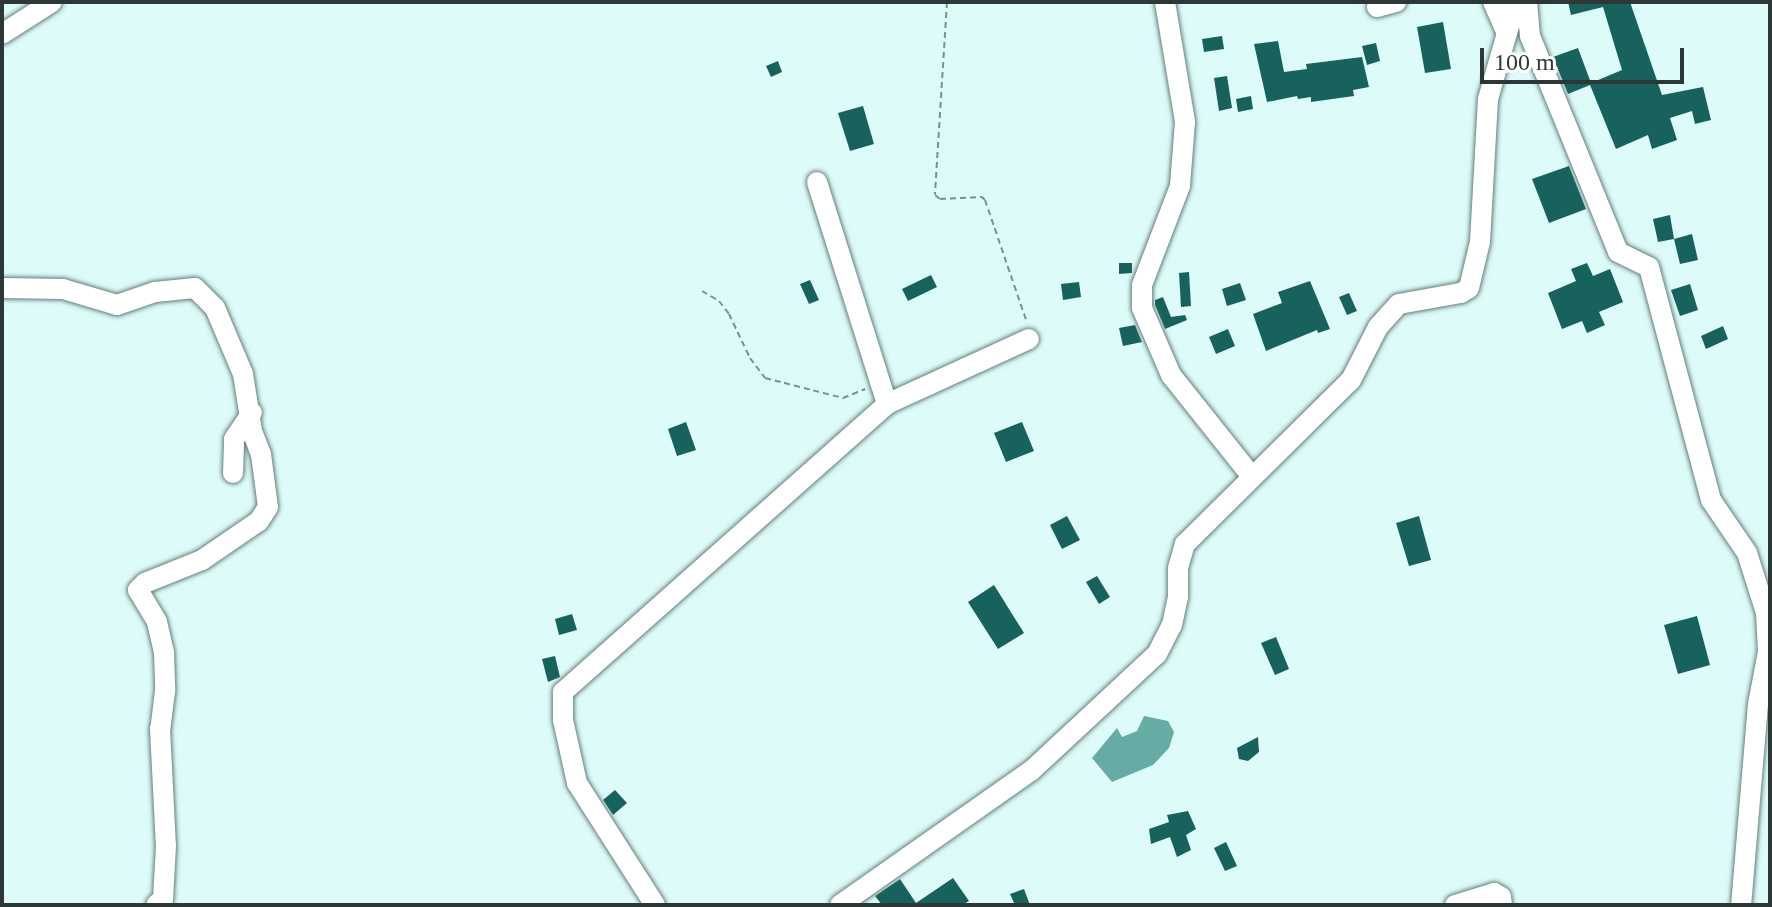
<!DOCTYPE html>
<style>
body{margin:0}
#map{position:relative;width:1772px;height:907px;overflow:hidden;background:#ddfbf8;font-family:"Times New Roman",serif}
div>[style]{position:absolute}
[style*='--x']{left:calc(var(--x)*1px);top:calc(var(--y)*1px);width:calc(var(--w)*1px);rotate:calc(var(--a)*1deg)}
.water>*{inset:0;background:#67aba5}
.building>*{inset:0;background:#17625d}
.path>*{height:2px;margin-top:-1px;transform-origin:0;background:repeating-linear-gradient(90deg,#7c908e 0 6px,transparent 0 10px)}
.roads{filter:drop-shadow(0 0 2px #647f7c) drop-shadow(0 0 2px #647f7c)}
.minor>*{height:20px;margin:-10px;padding:0 10px;transform-origin:10px;border-radius:10px;background:#fff}
span{translate:-50% -50%;white-space:nowrap;text-align:center;line-height:1.15;-webkit-text-stroke:8px #fff;paint-order:stroke}
.frame{position:absolute;inset:0;border:4px solid #2c3736;pointer-events:none}
.scale{position:absolute;left:1480px;top:48px;width:204px;height:36px;box-sizing:border-box;border:4px solid #2c3736;border-top:0;padding-left:10px;font-size:24px;line-height:28px;white-space:nowrap;color:#2c3736;-webkit-text-stroke:6px #fff;paint-order:stroke}
</style>
<div id="map">
<div class="water">
<div style="clip-path:polygon(1144px 716px,1168px 721px,1174px 732px,1169px 748px,1153px 765px,1112px 782px,1092px 758px,1117px 728px,1122px 737px,1137px 731px)"></div>
</div>
<div class="building">
<div style="clip-path:polygon(1568px 2px,1630px 2px,1662px 95px,1703px 87px,1711px 120px,1695px 124px,1692px 111px,1670px 118px,1677px 140px,1652px 149px,1648px 135px,1616px 149px,1590px 85px,1568px 94px,1553px 57px,1578px 48px,1591px 83px,1622px 70px,1603px 7px,1571px 15px)"></div>
<div style="clip-path:polygon(1443px 22px,1451px 69px,1425px 73px,1417px 27px)"></div>
<div style="clip-path:polygon(1222px 36px,1224px 49px,1204px 52px,1202px 39px)"></div>
<div style="clip-path:polygon(1278px 41px,1284px 72px,1307px 69px,1306px 64px,1362px 57px,1369px 87px,1353px 90px,1354px 96px,1311px 102px,1311px 97px,1298px 99px,1297px 96px,1267px 102px,1254px 44px)"></div>
<div style="clip-path:polygon(1376px 43px,1380px 61px,1367px 65px,1362px 46px)"></div>
<div style="clip-path:polygon(778px 61px,782px 72px,771px 77px,766px 66px)"></div>
<div style="clip-path:polygon(1227px 76px,1232px 108px,1219px 111px,1214px 78px)"></div>
<div style="clip-path:polygon(1251px 96px,1253px 109px,1238px 112px,1236px 99px)"></div>
<div style="clip-path:polygon(863px 106px,874px 144px,850px 151px,838px 113px)"></div>
<div style="clip-path:polygon(1569px 166px,1586px 209px,1549px 223px,1532px 179px)"></div>
<div style="clip-path:polygon(1670px 215px,1674px 239px,1658px 242px,1653px 219px)"></div>
<div style="clip-path:polygon(1692px 234px,1698px 260px,1680px 264px,1674px 239px)"></div>
<div style="clip-path:polygon(1119px 263px,1132px 263px,1132px 273px,1119px 274px)"></div>
<div style="clip-path:polygon(1587px 263px,1593px 276px,1610px 269px,1623px 302px,1599px 312px,1605px 325px,1587px 333px,1582px 321px,1562px 329px,1548px 293px,1576px 281px,1571px 269px)"></div>
<div style="clip-path:polygon(1189px 272px,1191px 306px,1181px 307px,1179px 273px)"></div>
<div style="clip-path:polygon(931px 275px,937px 287px,908px 301px,902px 289px)"></div>
<div style="clip-path:polygon(810px 280px,819px 300px,809px 304px,800px 284px)"></div>
<div style="clip-path:polygon(1310px 281px,1330px 329px,1318px 333px,1317px 330px,1266px 351px,1253px 314px,1282px 303px,1278px 292px)"></div>
<div style="clip-path:polygon(1079px 282px,1081px 297px,1063px 300px,1061px 284px)"></div>
<div style="clip-path:polygon(1240px 283px,1246px 300px,1227px 306px,1222px 289px)"></div>
<div style="clip-path:polygon(1690px 284px,1698px 310px,1680px 316px,1671px 290px)"></div>
<div style="clip-path:polygon(1349px 293px,1357px 311px,1347px 315px,1339px 297px)"></div>
<div style="clip-path:polygon(1163px 297px,1171px 317px,1185px 315px,1187px 320px,1165px 329px,1155px 305px,1155px 300px)"></div>
<div style="clip-path:polygon(1135px 325px,1142px 342px,1123px 346px,1119px 328px)"></div>
<div style="clip-path:polygon(1723px 326px,1728px 339px,1706px 349px,1701px 336px)"></div>
<div style="clip-path:polygon(1228px 329px,1235px 346px,1216px 354px,1209px 337px)"></div>
<div style="clip-path:polygon(686px 422px,696px 450px,677px 456px,668px 429px)"></div>
<div style="clip-path:polygon(1022px 422px,1034px 451px,1006px 462px,994px 433px)"></div>
<div style="clip-path:polygon(1067px 516px,1080px 540px,1062px 549px,1050px 525px)"></div>
<div style="clip-path:polygon(1419px 516px,1431px 560px,1409px 566px,1396px 523px)"></div>
<div style="clip-path:polygon(1097px 576px,1110px 597px,1099px 604px,1086px 582px)"></div>
<div style="clip-path:polygon(994px 585px,1024px 633px,998px 649px,968px 602px)"></div>
<div style="clip-path:polygon(572px 614px,577px 630px,559px 635px,555px 619px)"></div>
<div style="clip-path:polygon(1697px 616px,1710px 665px,1678px 674px,1664px 625px)"></div>
<div style="clip-path:polygon(1276px 637px,1289px 669px,1275px 675px,1261px 643px)"></div>
<div style="clip-path:polygon(555px 656px,560px 677px,548px 682px,542px 659px)"></div>
<div style="clip-path:polygon(1258px 737px,1259px 752px,1248px 761px,1239px 759px,1237px 748px)"></div>
<div style="clip-path:polygon(615px 790px,627px 803px,613px 815px,603px 800px)"></div>
<div style="clip-path:polygon(1188px 811px,1196px 829px,1186px 835px,1191px 850px,1177px 857px,1170px 837px,1151px 844px,1149px 829px,1169px 822px,1167px 815px)"></div>
<div style="clip-path:polygon(1226px 842px,1237px 866px,1225px 871px,1214px 848px)"></div>
<div style="clip-path:polygon(953px 878px,969px 901px,962px 905px,882px 905px,875px 896px,900px 879px,916px 903px)"></div>
<div style="clip-path:polygon(1024px 889px,1030px 905px,1015px 905px,1010px 894px)"></div>
</div>
<div class="path">
<div style="--x:947;--y:2;--w:193;--a:93.6"></div>
<div style="--x:935;--y:195;--w:6;--a:39"></div>
<div style="--x:940;--y:199;--w:42;--a:-2.7"></div>
<div style="--x:982;--y:197;--w:4;--a:45"></div>
<div style="--x:985;--y:200;--w:130;--a:71.1"></div>
<div style="--x:702;--y:291;--w:20;--a:30"></div>
<div style="--x:719;--y:301;--w:16;--a:52"></div>
<div style="--x:729;--y:314;--w:49;--a:64.5"></div>
<div style="--x:750;--y:358;--w:25;--a:53"></div>
<div style="--x:765;--y:378;--w:81;--a:14.4"></div>
<div style="--x:843;--y:398;--w:24;--a:-22"></div>
</div>
<div class="roads">
<div class="minor">
<div style="--x:1165;--y:2;--w:122;--a:80.5"></div>
<div style="--x:1185;--y:122;--w:64;--a:94.5"></div>
<div style="--x:1180;--y:186;--w:106;--a:111"></div>
<div style="--x:1142;--y:285;--w:23;--a:90"></div>
<div style="--x:1142;--y:308;--w:73;--a:66.6"></div>
<div style="--x:1171;--y:375;--w:130;--a:51.5"></div>
<div style="--x:1493;--y:2;--w:34;--a:66"></div>
<div style="--x:1527;--y:2;--w:34;--a:85"></div>
<div style="--x:1530;--y:36;--w:233;--a:67.8"></div>
<div style="--x:1618;--y:252;--w:34;--a:26"></div>
<div style="--x:1649;--y:267;--w:241;--a:75.1"></div>
<div style="--x:1711;--y:500;--w:64;--a:55.8"></div>
<div style="--x:1747;--y:553;--w:63;--a:72.4"></div>
<div style="--x:1766;--y:613;--w:39;--a:87"></div>
<div style="--x:1768;--y:652;--w:53;--a:100.9"></div>
<div style="--x:1758;--y:704;--w:202;--a:94.8"></div>
<div style="--x:1377;--y:7;--w:20;--a:-15"></div>
<div style="--x:2;--y:34;--w:59;--a:-32.6"></div>
<div style="--x:817;--y:182;--w:233;--a:72.5"></div>
<div style="--x:2;--y:288;--w:61;--a:0.9"></div>
<div style="--x:63;--y:289;--w:56;--a:16.5"></div>
<div style="--x:117;--y:305;--w:40;--a:-18.9"></div>
<div style="--x:155;--y:292;--w:40;--a:-5.7"></div>
<div style="--x:195;--y:288;--w:28;--a:45"></div>
<div style="--x:215;--y:308;--w:72;--a:67"></div>
<div style="--x:243;--y:374;--w:58;--a:81"></div>
<div style="--x:252;--y:431;--w:25;--a:69"></div>
<div style="--x:261;--y:454;--w:53;--a:82.5"></div>
<div style="--x:268;--y:507;--w:17;--a:123"></div>
<div style="--x:259;--y:521;--w:69;--a:145.6"></div>
<div style="--x:202;--y:560;--w:61;--a:158"></div>
<div style="--x:145;--y:583;--w:10;--a:135"></div>
<div style="--x:138;--y:590;--w:37;--a:59"></div>
<div style="--x:157;--y:622;--w:32;--a:77"></div>
<div style="--x:164;--y:653;--w:38;--a:88"></div>
<div style="--x:165;--y:691;--w:38;--a:97"></div>
<div style="--x:160;--y:729;--w:117;--a:87.1"></div>
<div style="--x:166;--y:846;--w:53;--a:93.2"></div>
<div style="--x:163;--y:899;--w:9;--a:139"></div>
<div style="--x:233;--y:473;--w:34;--a:-88"></div>
<div style="--x:234;--y:439;--w:32;--a:-56"></div>
<div style="--x:655;--y:905;--w:145;--a:-122.6"></div>
<div style="--x:577;--y:783;--w:65;--a:-102.5"></div>
<div style="--x:563;--y:720;--w:28;--a:-90"></div>
<div style="--x:563;--y:692;--w:433;--a:-41.6"></div>
<div style="--x:887;--y:404;--w:156;--a:-24.6"></div>
<div style="--x:840;--y:905;--w:233;--a:-35.1"></div>
<div style="--x:1031;--y:771;--w:172;--a:-42.9"></div>
<div style="--x:1157;--y:654;--w:33;--a:-63"></div>
<div style="--x:1172;--y:625;--w:29;--a:-78"></div>
<div style="--x:1178;--y:597;--w:29;--a:-90"></div>
<div style="--x:1178;--y:568;--w:25;--a:-74"></div>
<div style="--x:1185;--y:544;--w:233;--a:-44.7"></div>
<div style="--x:1351;--y:380;--w:59;--a:-63"></div>
<div style="--x:1378;--y:327;--w:31;--a:-48"></div>
<div style="--x:1399;--y:304;--w:63;--a:-10.1"></div>
<div style="--x:1461;--y:293;--w:9;--a:-32"></div>
<div style="--x:1469;--y:288;--w:47;--a:-76.6"></div>
<div style="--x:1480;--y:242;--w:143;--a:-86.8"></div>
<div style="--x:1488;--y:99;--w:101;--a:-73.9"></div>
<div style="--x:1455;--y:905;--w:41;--a:-17.1"></div>
<div style="--x:1494;--y:893;--w:8;--a:30"></div>
<div style="--x:1501;--y:897;--w:8;--a:83"></div>
</div>
</div>
<div class="frame"></div>
<div class="scale">100 m</div>
</div>
